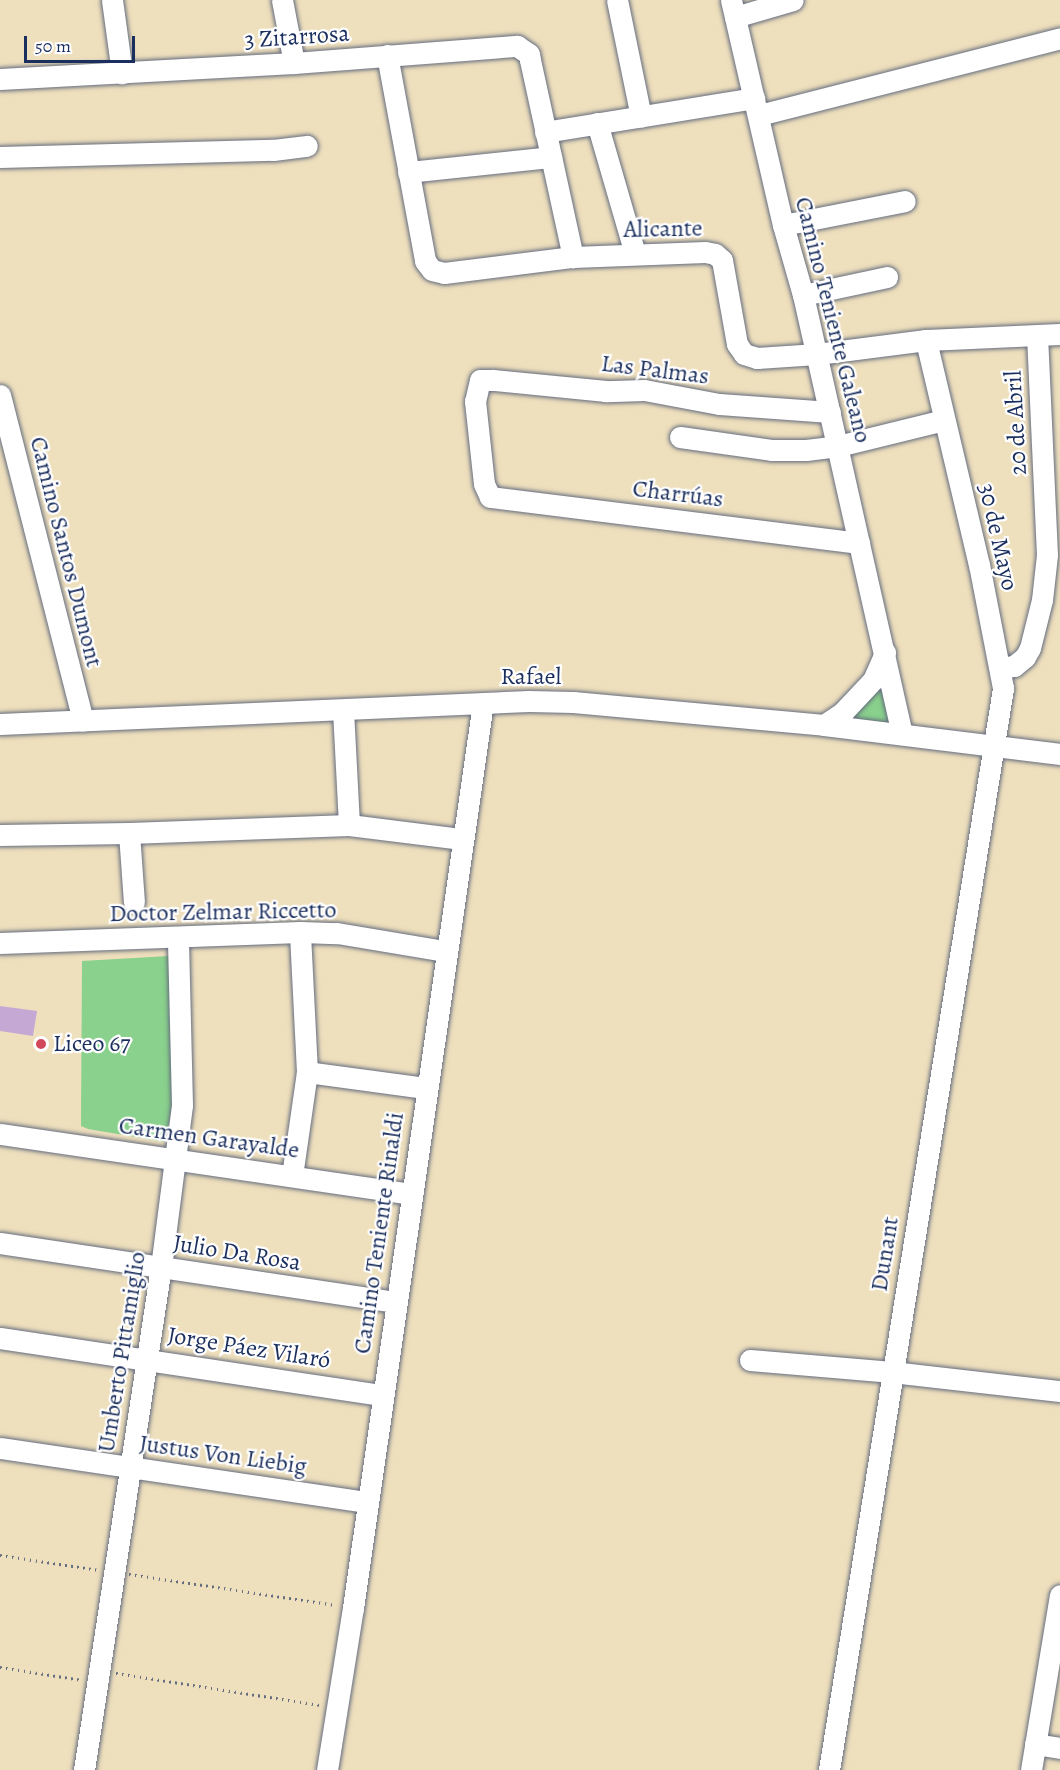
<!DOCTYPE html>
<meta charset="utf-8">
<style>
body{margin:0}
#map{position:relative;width:1060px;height:1770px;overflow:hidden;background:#eedfbd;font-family:Alegreya,serif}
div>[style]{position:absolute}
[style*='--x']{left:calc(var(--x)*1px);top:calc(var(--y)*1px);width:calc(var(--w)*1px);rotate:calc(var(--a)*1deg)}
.green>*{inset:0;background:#89d18c}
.building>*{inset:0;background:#c6a8d5}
.path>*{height:3px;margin-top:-1.5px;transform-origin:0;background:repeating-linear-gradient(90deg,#656d7f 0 1.5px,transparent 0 6px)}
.roads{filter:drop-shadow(0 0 2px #656d7f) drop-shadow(0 0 2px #656d7f)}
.minor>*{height:21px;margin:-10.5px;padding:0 10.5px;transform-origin:10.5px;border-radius:10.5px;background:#fff}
.dots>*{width:16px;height:16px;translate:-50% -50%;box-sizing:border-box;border:3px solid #fff;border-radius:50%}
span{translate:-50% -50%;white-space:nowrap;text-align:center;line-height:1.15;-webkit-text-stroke:4.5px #fff;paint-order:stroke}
.street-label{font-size:24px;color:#1b2f5e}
.poi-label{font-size:24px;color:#1b2f5e}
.left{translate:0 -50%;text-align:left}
.scale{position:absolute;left:24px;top:36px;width:111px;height:27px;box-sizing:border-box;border:3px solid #1b2f5e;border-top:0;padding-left:8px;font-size:18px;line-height:21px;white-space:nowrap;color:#1b2f5e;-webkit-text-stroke:4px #fff;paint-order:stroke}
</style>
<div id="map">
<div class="green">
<div style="clip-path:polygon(880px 683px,894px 721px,888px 727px,849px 717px)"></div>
<div style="clip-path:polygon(169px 956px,173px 1103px,165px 1142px,88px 1129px,81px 1126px,82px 961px)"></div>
</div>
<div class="building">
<div style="clip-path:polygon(0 1006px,37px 1011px,33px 1036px,0 1031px)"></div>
</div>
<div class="path">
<div style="--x:0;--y:1555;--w:100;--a:8.6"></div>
<div style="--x:129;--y:1574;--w:209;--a:8.5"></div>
<div style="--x:0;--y:1667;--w:83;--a:9"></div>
<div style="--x:116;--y:1673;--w:206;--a:8.9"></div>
</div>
<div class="roads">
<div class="minor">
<div style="--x:112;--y:0;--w:74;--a:82.2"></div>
<div style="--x:282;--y:0;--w:64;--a:79.2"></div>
<div style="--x:617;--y:0;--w:119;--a:78.4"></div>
<div style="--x:731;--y:0;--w:231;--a:77"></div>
<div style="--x:783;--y:225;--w:73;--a:74.1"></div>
<div style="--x:803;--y:295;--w:450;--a:77.3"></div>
<div style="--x:735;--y:17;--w:60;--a:-16.3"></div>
<div style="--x:387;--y:55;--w:209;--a:79.5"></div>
<div style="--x:425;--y:261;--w:11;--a:52"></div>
<div style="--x:432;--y:270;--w:12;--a:14"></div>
<div style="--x:444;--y:273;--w:130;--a:-7.1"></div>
<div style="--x:573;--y:257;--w:132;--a:-2.2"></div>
<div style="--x:705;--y:252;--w:10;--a:11"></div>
<div style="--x:715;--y:254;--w:9;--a:41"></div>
<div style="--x:722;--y:260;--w:85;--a:79.9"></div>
<div style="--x:737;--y:344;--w:12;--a:55"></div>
<div style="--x:744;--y:354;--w:14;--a:17"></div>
<div style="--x:757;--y:358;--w:60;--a:-3.8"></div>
<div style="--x:817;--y:354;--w:110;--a:-7.3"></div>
<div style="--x:926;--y:340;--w:134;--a:-2.6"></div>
<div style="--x:0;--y:79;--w:294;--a:-3.1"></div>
<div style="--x:294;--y:63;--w:224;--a:-4.4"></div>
<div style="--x:517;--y:46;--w:14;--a:34"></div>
<div style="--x:529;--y:54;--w:6;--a:81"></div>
<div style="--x:530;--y:60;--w:202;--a:77.7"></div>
<div style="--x:759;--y:115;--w:311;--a:-14.3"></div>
<div style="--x:597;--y:123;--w:136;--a:73.8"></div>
<div style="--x:545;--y:132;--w:212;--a:-9.2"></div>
<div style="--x:0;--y:157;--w:273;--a:-1.5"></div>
<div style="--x:273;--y:150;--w:34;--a:-7"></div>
<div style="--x:408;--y:172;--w:144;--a:-6"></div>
<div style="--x:783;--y:225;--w:124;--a:-11.1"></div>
<div style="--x:803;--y:295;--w:86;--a:-12.1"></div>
<div style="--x:0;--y:395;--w:336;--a:75.7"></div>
<div style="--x:830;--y:412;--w:111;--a:-175.9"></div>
<div style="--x:719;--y:404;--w:76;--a:-169.4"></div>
<div style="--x:644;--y:390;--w:38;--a:178"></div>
<div style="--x:606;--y:391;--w:114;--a:-174.4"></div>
<div style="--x:493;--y:380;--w:13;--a:180"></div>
<div style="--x:480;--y:380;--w:22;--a:103"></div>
<div style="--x:475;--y:401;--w:83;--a:83.8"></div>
<div style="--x:484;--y:484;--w:14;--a:65"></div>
<div style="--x:490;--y:497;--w:372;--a:7.1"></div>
<div style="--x:680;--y:437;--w:92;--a:8.1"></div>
<div style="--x:771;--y:450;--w:35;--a:0"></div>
<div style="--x:806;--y:450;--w:32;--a:-7"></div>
<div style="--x:838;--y:446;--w:109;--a:-13.8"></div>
<div style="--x:1001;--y:668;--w:13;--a:-9"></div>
<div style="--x:1014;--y:666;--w:14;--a:-39"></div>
<div style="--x:1025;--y:657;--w:10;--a:-61"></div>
<div style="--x:1030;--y:648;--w:49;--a:-76"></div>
<div style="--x:1042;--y:600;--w:45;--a:-83.7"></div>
<div style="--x:1047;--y:555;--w:220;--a:-92.6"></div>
<div style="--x:343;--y:710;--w:115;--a:87"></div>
<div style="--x:0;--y:724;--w:529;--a:-2.49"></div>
<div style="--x:529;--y:701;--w:44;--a:1.3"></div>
<div style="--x:573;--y:702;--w:252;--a:5.2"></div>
<div style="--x:824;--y:725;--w:238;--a:7"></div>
<div style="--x:824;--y:725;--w:23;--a:-34"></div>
<div style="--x:843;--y:712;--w:44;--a:-46.8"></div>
<div style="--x:873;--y:680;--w:30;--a:-66"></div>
<div style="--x:129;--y:833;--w:69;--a:85.9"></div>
<div style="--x:0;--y:835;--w:129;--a:-0.9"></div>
<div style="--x:129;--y:833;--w:220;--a:-2.1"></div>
<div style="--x:349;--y:825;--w:114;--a:7.1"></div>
<div style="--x:0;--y:943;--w:300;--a:-2.1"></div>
<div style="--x:300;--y:932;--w:37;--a:2"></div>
<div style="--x:337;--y:933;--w:109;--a:9.5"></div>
<div style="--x:307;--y:1072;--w:120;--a:7.7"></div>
<div style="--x:0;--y:1134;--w:415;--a:8.3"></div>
<div style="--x:292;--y:1176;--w:105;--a:-81.8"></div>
<div style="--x:307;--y:1072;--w:140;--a:-92.9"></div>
<div style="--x:0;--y:1243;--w:399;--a:8.5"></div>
<div style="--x:0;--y:1338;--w:386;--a:8.5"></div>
<div style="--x:750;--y:1360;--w:143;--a:4.8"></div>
<div style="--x:892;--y:1372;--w:169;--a:6.5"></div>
<div style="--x:0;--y:1448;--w:371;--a:8.4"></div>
<div style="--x:1035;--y:1744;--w:25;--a:9"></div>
<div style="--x:84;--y:1770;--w:509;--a:-81.3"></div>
<div style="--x:161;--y:1267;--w:163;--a:-82.6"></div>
<div style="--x:182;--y:1105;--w:167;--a:-91.4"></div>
<div style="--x:327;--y:1770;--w:164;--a:-80.9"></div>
<div style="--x:353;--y:1608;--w:914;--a:-81.83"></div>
<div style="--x:829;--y:1770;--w:1096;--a:-80.86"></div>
<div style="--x:1003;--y:688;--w:125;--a:-101"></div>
<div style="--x:979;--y:565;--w:231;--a:-103.3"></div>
<div style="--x:1031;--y:1770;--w:177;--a:-80.6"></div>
</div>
</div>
<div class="dots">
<div style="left:41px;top:1044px;background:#d1495b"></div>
</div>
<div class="street-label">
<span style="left:297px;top:37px;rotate:-4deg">3 Zitarrosa</span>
<span style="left:663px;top:229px;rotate:-1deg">Alicante</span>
<span style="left:833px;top:320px;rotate:76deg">Camino Teniente Galeano</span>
<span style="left:655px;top:370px;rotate:7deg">Las Palmas</span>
<span style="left:1016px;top:423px;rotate:-93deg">20 de Abril</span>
<span style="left:678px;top:494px;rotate:7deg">Charrúas</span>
<span style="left:998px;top:537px;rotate:77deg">30 de Mayo</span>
<span style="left:66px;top:552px;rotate:76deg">Camino Santos Dumont</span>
<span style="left:531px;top:677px">Rafael</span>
<span style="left:223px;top:912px;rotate:-1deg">Doctor Zelmar Riccetto</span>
<span style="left:209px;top:1138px;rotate:8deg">Carmen Garayalde</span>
<span style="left:379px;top:1233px;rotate:-82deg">Camino Teniente Rinaldi</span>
<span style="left:237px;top:1253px;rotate:9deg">Julio Da Rosa</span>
<span style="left:885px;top:1254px;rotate:-81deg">Dunant</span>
<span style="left:249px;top:1348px;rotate:9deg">Jorge Páez Vilaró</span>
<span style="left:122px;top:1352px;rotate:-81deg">Umberto Pittamiglio</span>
<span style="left:223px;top:1455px;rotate:8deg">Justus Von Liebig</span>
</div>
<div class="poi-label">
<span class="left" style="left:53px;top:1044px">Liceo 67</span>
</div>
<div class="scale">50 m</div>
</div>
